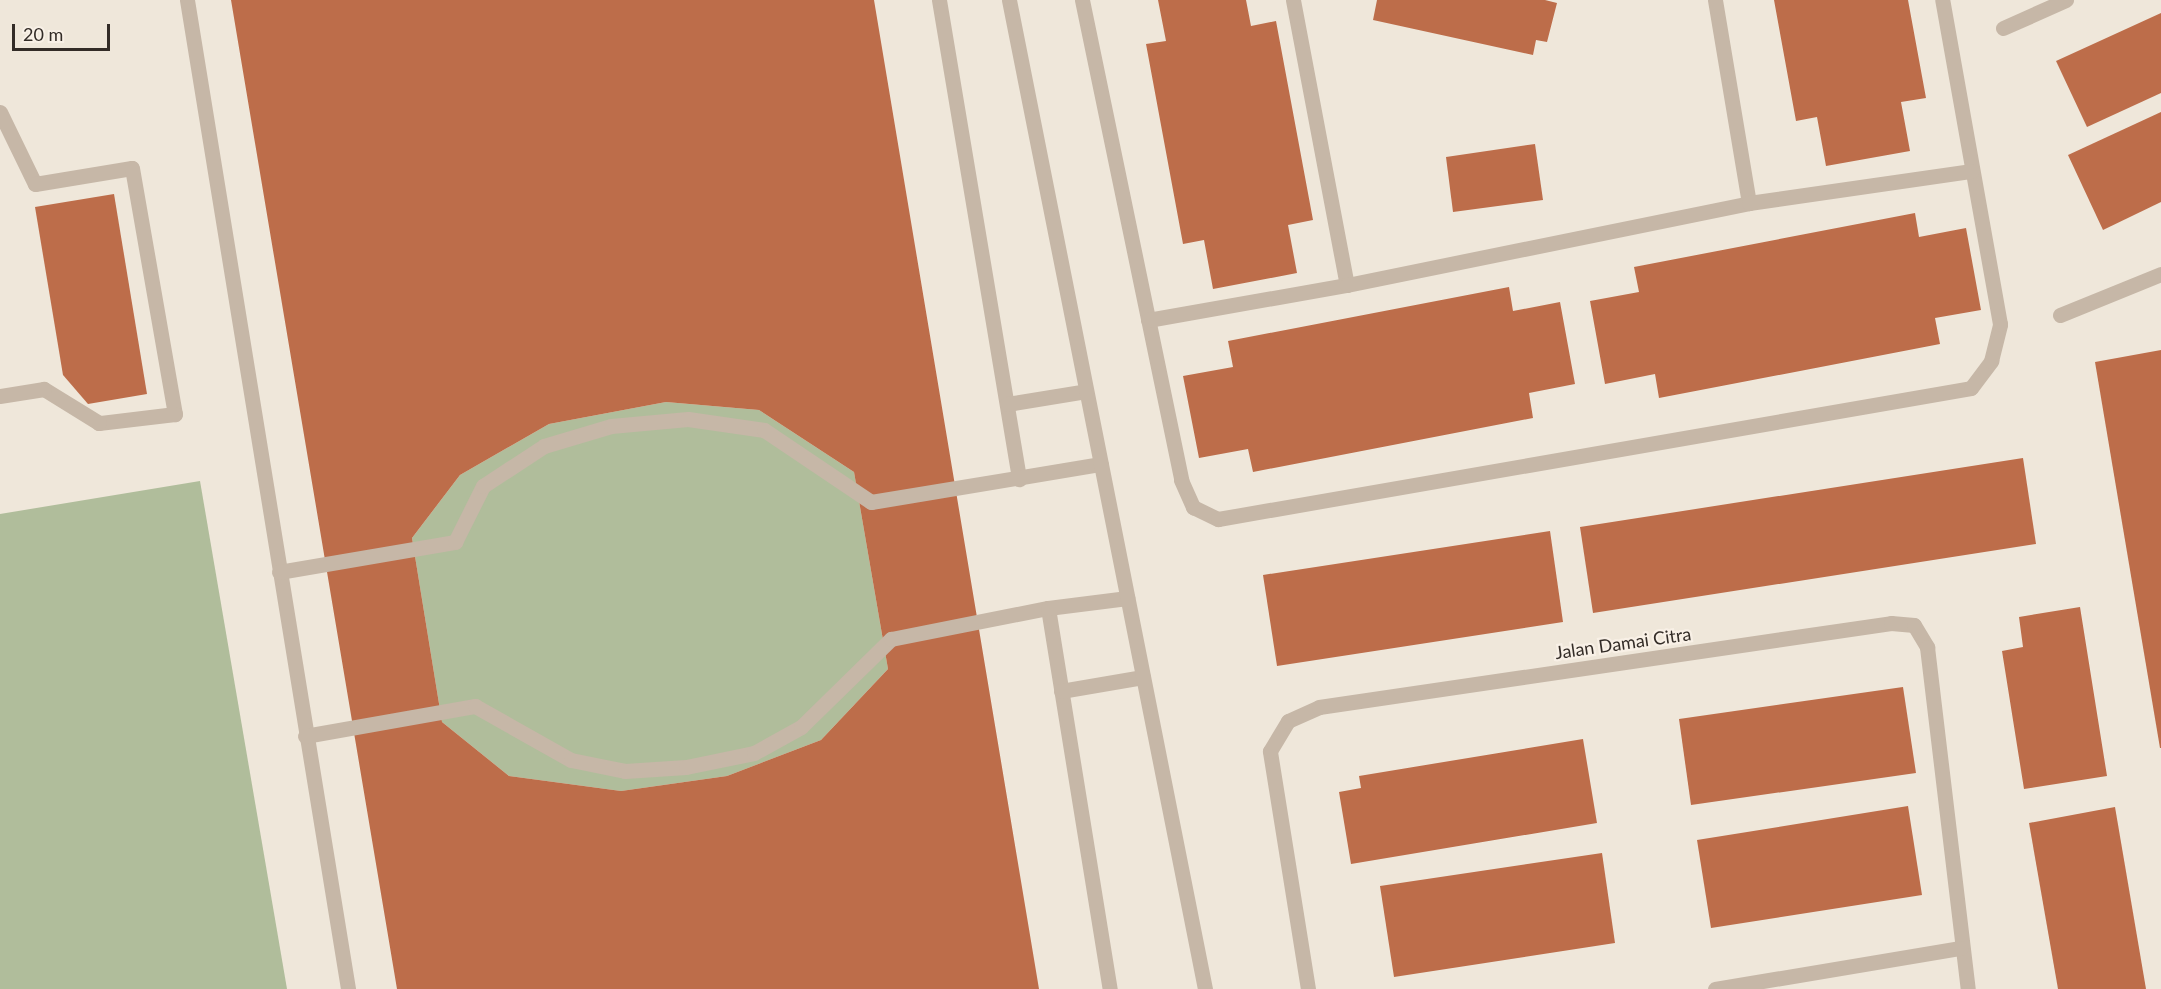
<!DOCTYPE html>
<style>
body{margin:0}
#map{position:relative;width:2161px;height:989px;overflow:hidden;background:#efe7da;font-family:Lato,sans-serif}
div>[style]{position:absolute}
[style*='--x']{left:calc(var(--x)*1px);top:calc(var(--y)*1px);width:calc(var(--w)*1px);rotate:calc(var(--a)*1deg)}
.green>*{inset:0;background:#b0bd9b}
.building>*{inset:0;background:#bd6d4a}
.service>*{height:15px;margin:-7.5px;padding:0 7.5px;transform-origin:7.5px;border-radius:7.5px;background:#c6b7a7}
.minor>*{height:15px;margin:-7.5px;padding:0 7.5px;transform-origin:7.5px;border-radius:7.5px;background:#c6b7a7}
span{translate:-50% -50%;white-space:nowrap;text-align:center;line-height:1.15;-webkit-text-stroke:4.5px #f8f0e6;paint-order:stroke}
.street-label{font-size:18px;color:#332c27}
.scale{position:absolute;left:12px;top:24px;width:98px;height:27px;box-sizing:border-box;border:3px solid #332c27;border-top:0;padding-left:8px;font-size:18px;line-height:21px;white-space:nowrap;color:#332c27;-webkit-text-stroke:4px #f8f0e6;paint-order:stroke}
</style>
<div id="map">
<div class="green">
<div style="clip-path:polygon(666px 402px,759px 410px,854px 472px,888px 669px,821px 740px,727px 776px,621px 791px,509px 776px,442px 722px,412px 538px,460px 475px,549px 424px)"></div>
<div style="clip-path:polygon(200px 481px,287px 989px,0 989px,0 514px)"></div>
</div>
<div class="building">
<div style="clip-path:polygon(evenodd,231px 0,874px 0,1039px 989px,397px 989px,231px 0,666px 402px,759px 410px,854px 472px,888px 669px,821px 740px,727px 776px,621px 791px,509px 776px,442px 722px,412px 538px,460px 475px,549px 424px,666px 402px)"></div>
<div style="clip-path:polygon(1158px 0,1246px 0,1251px 26px,1276px 21px,1313px 220px,1288px 225px,1297px 273px,1213px 289px,1204px 240px,1183px 244px,1146px 44px,1166px 41px)"></div>
<div style="clip-path:polygon(1377px 0,1545px 0,1557px 3px,1547px 42px,1536px 40px,1533px 55px,1373px 20px)"></div>
<div style="clip-path:polygon(1774px 0,1908px 0,1926px 98px,1901px 102px,1910px 151px,1826px 166px,1817px 117px,1796px 121px)"></div>
<div style="clip-path:polygon(2161px 13px,2161px 93px,2087px 127px,2056px 61px)"></div>
<div style="clip-path:polygon(2161px 112px,2161px 202px,2103px 230px,2068px 155px)"></div>
<div style="clip-path:polygon(1535px 144px,1543px 200px,1453px 212px,1446px 157px)"></div>
<div style="clip-path:polygon(114px 194px,147px 394px,88px 404px,63px 375px,35px 207px)"></div>
<div style="clip-path:polygon(1915px 213px,1919px 237px,1966px 228px,1981px 310px,1935px 318px,1940px 344px,1659px 398px,1655px 374px,1605px 384px,1590px 301px,1639px 292px,1634px 267px)"></div>
<div style="clip-path:polygon(1509px 287px,1513px 311px,1560px 302px,1575px 384px,1529px 393px,1533px 418px,1253px 472px,1248px 449px,1199px 458px,1183px 376px,1233px 367px,1228px 341px)"></div>
<div style="clip-path:polygon(2161px 350px,2161px 748px,2160px 748px,2095px 362px)"></div>
<div style="clip-path:polygon(2023px 458px,2036px 544px,1593px 613px,1580px 527px)"></div>
<div style="clip-path:polygon(1550px 531px,1563px 622px,1277px 666px,1263px 575px)"></div>
<div style="clip-path:polygon(2080px 607px,2107px 776px,2024px 789px,2002px 651px,2023px 647px,2019px 617px)"></div>
<div style="clip-path:polygon(1903px 687px,1916px 773px,1691px 805px,1679px 719px)"></div>
<div style="clip-path:polygon(1583px 739px,1597px 823px,1351px 864px,1339px 792px,1361px 788px,1359px 776px)"></div>
<div style="clip-path:polygon(1908px 806px,1922px 895px,1711px 928px,1697px 840px)"></div>
<div style="clip-path:polygon(2115px 807px,2146px 989px,2058px 989px,2029px 823px)"></div>
<div style="clip-path:polygon(1602px 853px,1615px 943px,1394px 977px,1380px 886px)"></div>
</div>
<div class="service">
<div style="--x:187;--y:0;--w:1002;--a:80.75"></div>
<div style="--x:939;--y:0;--w:486;--a:80.5"></div>
<div style="--x:1082;--y:0;--w:490;--a:78.3"></div>
<div style="--x:1181;--y:480;--w:30;--a:66"></div>
<div style="--x:1193;--y:507;--w:28;--a:26"></div>
<div style="--x:1218;--y:519;--w:764;--a:-9.87"></div>
<div style="--x:1971;--y:388;--w:34;--a:-53"></div>
<div style="--x:1991;--y:361;--w:38;--a:-76"></div>
<div style="--x:2000;--y:324;--w:329;--a:-100.1"></div>
<div style="--x:1293;--y:0;--w:290;--a:79.3"></div>
<div style="--x:1715;--y:0;--w:206;--a:80.5"></div>
<div style="--x:0;--y:112;--w:80;--a:64.1"></div>
<div style="--x:35;--y:184;--w:98;--a:-9.4"></div>
<div style="--x:132;--y:168;--w:250;--a:80.1"></div>
<div style="--x:175;--y:414;--w:77;--a:173.2"></div>
<div style="--x:99;--y:423;--w:65;--a:-148.3"></div>
<div style="--x:44;--y:389;--w:45;--a:171"></div>
<div style="--x:1148;--y:320;--w:202;--a:-10"></div>
<div style="--x:1347;--y:285;--w:410;--a:-11.5"></div>
<div style="--x:1749;--y:203;--w:225;--a:-8.2"></div>
<div style="--x:1007;--y:404;--w:80;--a:-9.3"></div>
<div style="--x:279;--y:572;--w:179;--a:-9.7"></div>
<div style="--x:455;--y:542;--w:63;--a:-63.4"></div>
<div style="--x:483;--y:486;--w:73;--a:-33.3"></div>
<div style="--x:544;--y:446;--w:70;--a:-16.6"></div>
<div style="--x:611;--y:426;--w:77;--a:-5.2"></div>
<div style="--x:688;--y:419;--w:77;--a:8.2"></div>
<div style="--x:764;--y:430;--w:129;--a:33.9"></div>
<div style="--x:871;--y:502;--w:233;--a:-9.4"></div>
<div style="--x:1048;--y:608;--w:386;--a:80.8"></div>
<div style="--x:1061;--y:691;--w:83;--a:-9.7"></div>
<div style="--x:305;--y:736;--w:173;--a:-10"></div>
<div style="--x:475;--y:706;--w:110;--a:29.4"></div>
<div style="--x:571;--y:760;--w:55;--a:11.5"></div>
<div style="--x:625;--y:771;--w:61;--a:-3.8"></div>
<div style="--x:686;--y:767;--w:69;--a:-11.6"></div>
<div style="--x:754;--y:753;--w:54;--a:-29"></div>
<div style="--x:801;--y:727;--w:126;--a:-44.4"></div>
<div style="--x:891;--y:639;--w:160;--a:-11.2"></div>
<div style="--x:1048;--y:608;--w:80;--a:-7.2"></div>
</div>
<div class="minor">
<div style="--x:1009;--y:0;--w:1008;--a:78.79"></div>
<div style="--x:2003;--y:28;--w:69;--a:-24"></div>
<div style="--x:2060;--y:315;--w:109;--a:-22.1"></div>
<div style="--x:1308;--y:989;--w:241;--a:-99.1"></div>
<div style="--x:1270;--y:751;--w:35;--a:-59"></div>
<div style="--x:1288;--y:721;--w:34;--a:-24"></div>
<div style="--x:1319;--y:707;--w:578;--a:-8.35"></div>
<div style="--x:1891;--y:623;--w:23;--a:5"></div>
<div style="--x:1914;--y:625;--w:26;--a:59"></div>
<div style="--x:1927;--y:647;--w:344;--a:83.2"></div>
<div style="--x:1715;--y:989;--w:249;--a:-9.5"></div>
</div>
<div class="street-label">
<span style="left:1623px;top:643px;rotate:-8deg">Jalan Damai Citra</span>
</div>
<div class="scale">20 m</div>
</div>
